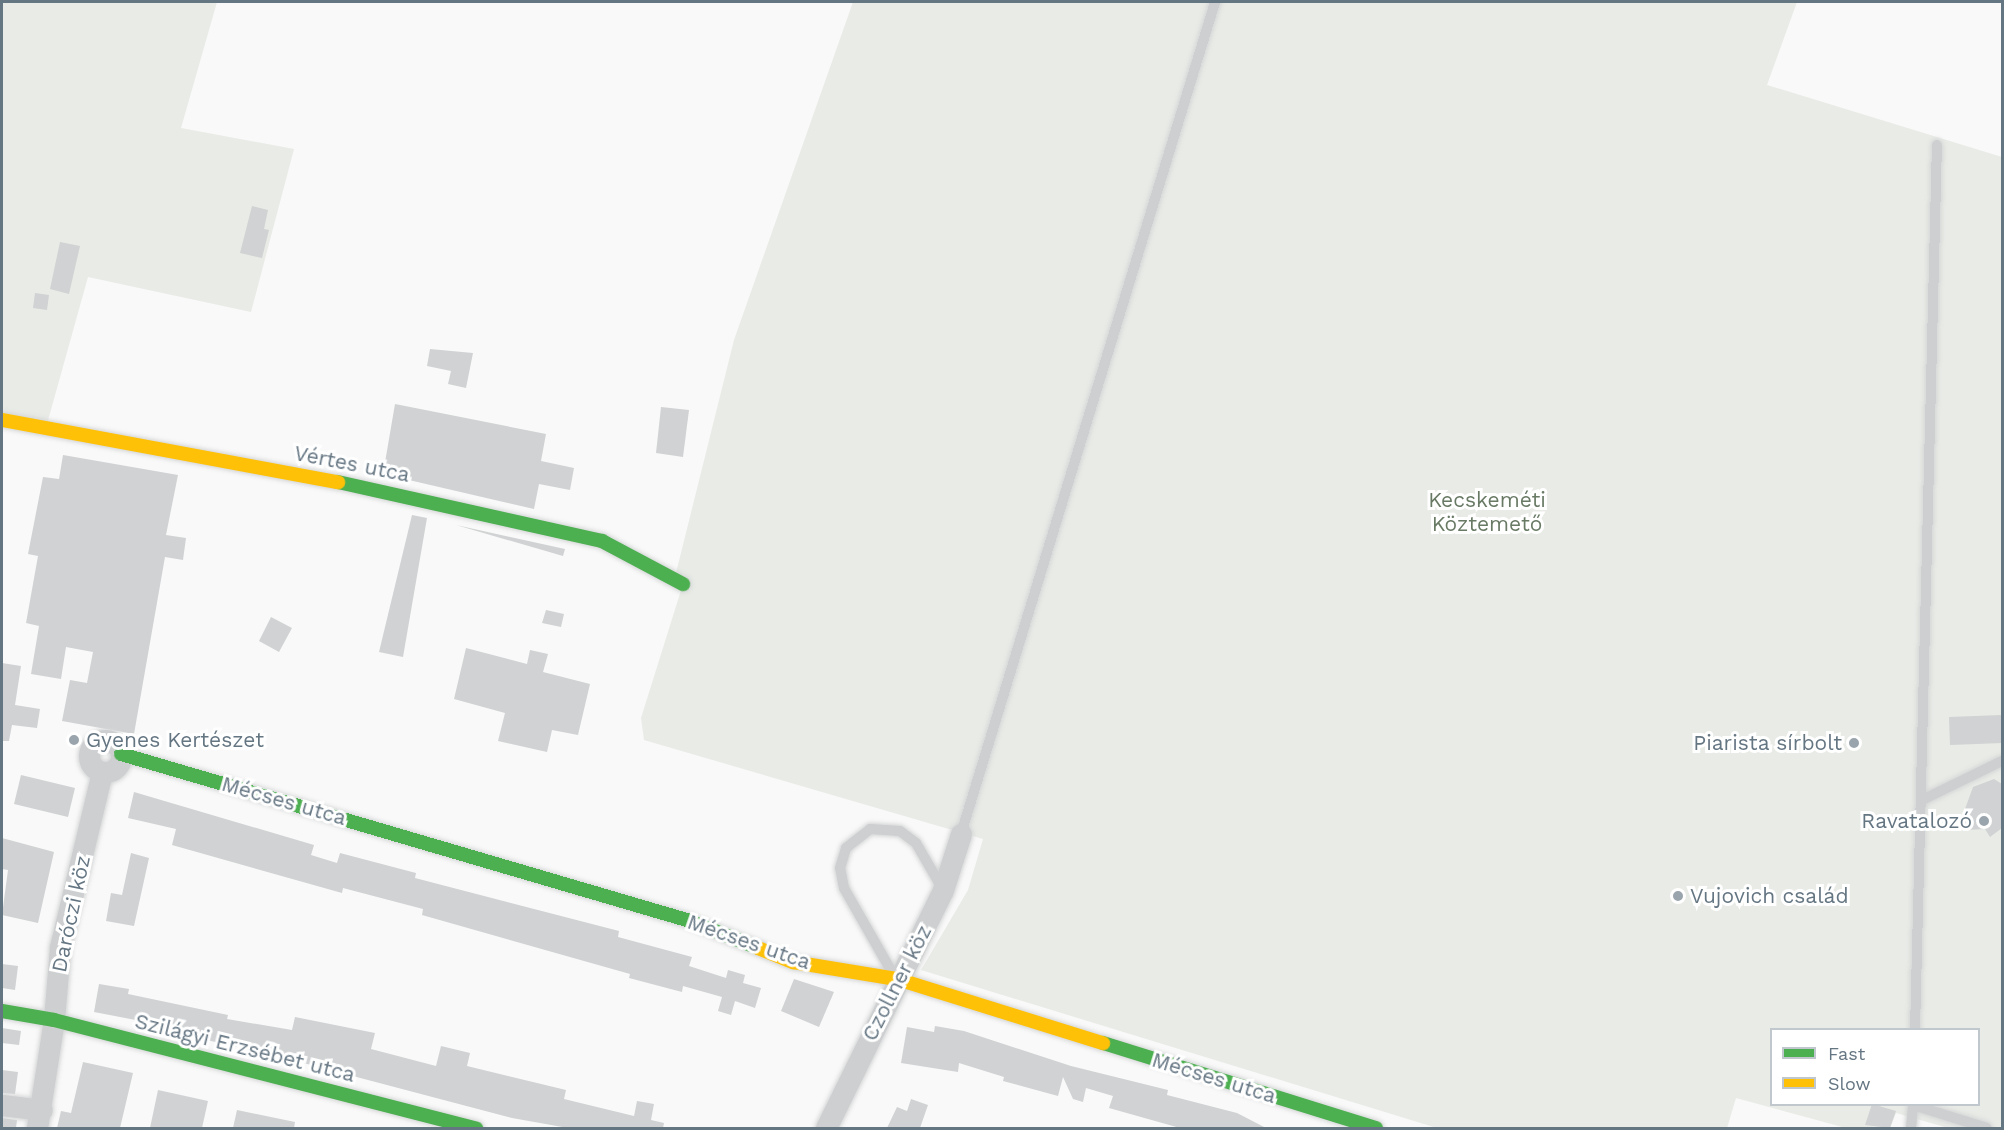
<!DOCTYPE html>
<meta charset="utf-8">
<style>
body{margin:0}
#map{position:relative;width:2004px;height:1130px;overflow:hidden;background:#f9f9f9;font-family:"Work Sans",sans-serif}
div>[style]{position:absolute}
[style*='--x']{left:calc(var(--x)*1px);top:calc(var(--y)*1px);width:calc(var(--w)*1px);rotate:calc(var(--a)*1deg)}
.green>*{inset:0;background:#e8ebe6}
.building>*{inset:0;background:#d0d2d3}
.roads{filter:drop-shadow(0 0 2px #d5d6d7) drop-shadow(0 0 2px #d5d6d7)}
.lane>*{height:10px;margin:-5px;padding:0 5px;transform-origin:5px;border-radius:5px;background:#cecfd0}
.street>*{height:21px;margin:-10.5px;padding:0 10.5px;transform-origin:10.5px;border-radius:10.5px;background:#cecfd0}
.street>.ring{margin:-10.5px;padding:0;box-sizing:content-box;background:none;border:21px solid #cecfd0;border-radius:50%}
.fast>*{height:14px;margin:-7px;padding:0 7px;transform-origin:7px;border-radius:7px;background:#4caf50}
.slow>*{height:14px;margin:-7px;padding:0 7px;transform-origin:7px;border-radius:7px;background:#ffc107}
.dots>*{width:16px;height:16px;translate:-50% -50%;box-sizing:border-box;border:3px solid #fff;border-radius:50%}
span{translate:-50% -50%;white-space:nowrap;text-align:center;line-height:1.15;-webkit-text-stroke:6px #fff;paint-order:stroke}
.street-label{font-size:21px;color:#657683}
.park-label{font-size:21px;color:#687a64}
.poi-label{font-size:21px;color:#657683}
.left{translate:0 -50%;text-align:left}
.right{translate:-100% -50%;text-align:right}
.frame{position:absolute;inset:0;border:3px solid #657683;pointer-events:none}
.legend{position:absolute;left:1770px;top:1028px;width:210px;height:78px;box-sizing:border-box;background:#fff;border:2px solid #c1c8cd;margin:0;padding:8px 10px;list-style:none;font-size:18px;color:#657683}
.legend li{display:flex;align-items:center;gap:12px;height:30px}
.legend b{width:30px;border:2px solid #c1c8cd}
</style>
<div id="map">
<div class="green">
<div style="clip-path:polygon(2px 2px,217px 2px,181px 128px,294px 149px,251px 312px,88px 277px,47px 424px,2px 414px)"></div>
<div style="clip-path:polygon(evenodd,853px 2px,1797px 2px,1767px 85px,2002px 157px,2002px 1128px,1948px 1128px,1896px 1113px,1890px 1128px,1846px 1128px,1736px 1098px,1727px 1128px,1437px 1128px,921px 970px,968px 890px,983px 839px,644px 740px,641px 718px,683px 584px,676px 573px,734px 340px,853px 2px,1772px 1030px,1978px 1030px,1978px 1104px,1772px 1104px,1772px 1030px)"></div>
</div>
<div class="building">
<div style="clip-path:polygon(252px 206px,268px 210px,264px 229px,269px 230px,262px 258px,240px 253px)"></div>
<div style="clip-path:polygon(60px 242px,80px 246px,69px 294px,50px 289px)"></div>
<div style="clip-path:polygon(35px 293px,49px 295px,47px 310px,33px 308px)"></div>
<div style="clip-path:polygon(430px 349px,473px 353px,466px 388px,448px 384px,451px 371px,427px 366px)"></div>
<div style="clip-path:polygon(395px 404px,546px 434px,541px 461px,574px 468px,570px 490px,539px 484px,534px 509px,383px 474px)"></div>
<div style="clip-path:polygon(661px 407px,689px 410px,683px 457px,656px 453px)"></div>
<div style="clip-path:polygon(63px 455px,178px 475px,166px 535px,186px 538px,183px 560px,165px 557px,134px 734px,62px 721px,70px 680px,87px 683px,93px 652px,66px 647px,61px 679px,31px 674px,39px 626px,26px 623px,38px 556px,28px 554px,43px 477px,59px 479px)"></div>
<div style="clip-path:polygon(412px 515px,427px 518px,403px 657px,379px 652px)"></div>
<div style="clip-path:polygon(456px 525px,565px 549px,563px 556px)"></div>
<div style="clip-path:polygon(546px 610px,564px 614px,561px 627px,542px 623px)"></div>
<div style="clip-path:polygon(271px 617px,292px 628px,279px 652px,259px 641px)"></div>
<div style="clip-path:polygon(466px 648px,527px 664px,530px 650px,548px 654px,543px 672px,590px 684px,578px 735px,552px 730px,547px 752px,498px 741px,505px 713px,454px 699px)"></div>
<div style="clip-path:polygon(2px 663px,21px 666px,15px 705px,40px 709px,37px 728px,12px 725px,9px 741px,2px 741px)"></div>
<div style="clip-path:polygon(2002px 715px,2002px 743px,1950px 745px,1949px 717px)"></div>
<div style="clip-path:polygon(21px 775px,75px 788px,68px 817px,14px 804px)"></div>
<div style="clip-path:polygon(1994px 779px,2002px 784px,2002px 828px,1990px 837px,1985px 829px,1965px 830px,1965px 809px,1973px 787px)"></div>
<div style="clip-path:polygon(134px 792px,314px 845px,311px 855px,337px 863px,340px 853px,416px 873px,415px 878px,619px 931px,618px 937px,692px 957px,689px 966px,726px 978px,728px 970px,745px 975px,743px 983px,761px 988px,755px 1008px,735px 1001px,731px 1015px,718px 1011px,722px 997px,683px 986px,682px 992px,629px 978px,630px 974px,422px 915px,423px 909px,343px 888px,342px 893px,172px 845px,176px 829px,128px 818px)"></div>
<div style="clip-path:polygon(2px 838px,54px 852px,38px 923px,2px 915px,8px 870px,2px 869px)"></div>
<div style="clip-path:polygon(131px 853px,149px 858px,134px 926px,106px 921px,111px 893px,122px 895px)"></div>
<div style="clip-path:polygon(2px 964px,18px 966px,15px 990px,2px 988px)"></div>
<div style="clip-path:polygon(794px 979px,834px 992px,819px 1027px,781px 1011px)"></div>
<div style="clip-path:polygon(99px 984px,129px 989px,128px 994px,228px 1015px,227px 1019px,292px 1030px,295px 1017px,375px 1033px,371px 1049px,436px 1066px,441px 1046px,470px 1053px,467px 1066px,566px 1090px,564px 1099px,634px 1116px,637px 1101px,654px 1104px,651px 1120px,664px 1123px,663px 1128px,568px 1128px,512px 1118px,277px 1056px,145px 1026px,146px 1022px,94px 1012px)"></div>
<div style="clip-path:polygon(935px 1026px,964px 1031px,1071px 1066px,1168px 1090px,1167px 1095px,1237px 1113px,1266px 1128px,1180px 1128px,1109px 1108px,1113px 1096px,1086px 1088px,1083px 1102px,1073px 1099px,1063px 1077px,1058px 1096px,1003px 1081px,1004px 1077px,959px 1063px,958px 1072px,901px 1063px,907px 1027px,934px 1032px)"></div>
<div style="clip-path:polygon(2px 1028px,21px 1031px,19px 1045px,2px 1043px)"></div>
<div style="clip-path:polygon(83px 1062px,133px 1073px,120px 1128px,57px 1128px,61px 1111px,71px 1113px)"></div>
<div style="clip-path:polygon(2px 1070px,18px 1072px,15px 1094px,2px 1093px)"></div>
<div style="clip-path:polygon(158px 1090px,208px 1101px,202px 1128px,150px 1128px)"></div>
<div style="clip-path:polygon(911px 1099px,928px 1105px,920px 1128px,887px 1128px,897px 1107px,907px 1111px)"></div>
<div style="clip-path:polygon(1872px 1104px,1896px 1111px,1890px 1128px,1865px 1125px)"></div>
<div style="clip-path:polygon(237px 1110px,295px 1122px,294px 1128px,233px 1128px)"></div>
<div style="clip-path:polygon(2px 1118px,17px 1120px,16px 1128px,2px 1128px)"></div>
</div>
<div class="roads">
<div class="lane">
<div style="--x:1922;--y:800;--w:89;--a:-26"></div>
<div style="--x:961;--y:834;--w:870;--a:-73.02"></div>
<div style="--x:893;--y:974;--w:99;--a:-119.7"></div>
<div style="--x:844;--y:888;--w:20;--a:-101"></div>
<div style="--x:840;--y:868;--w:21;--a:-73"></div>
<div style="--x:846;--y:848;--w:31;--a:-38"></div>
<div style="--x:870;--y:829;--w:30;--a:4"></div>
<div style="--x:900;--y:831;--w:20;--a:37"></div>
<div style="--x:916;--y:843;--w:52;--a:60"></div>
<div style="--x:1915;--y:1030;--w:885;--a:-88.58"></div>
<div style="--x:1913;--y:1105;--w:77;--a:17.3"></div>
<div style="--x:1911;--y:1128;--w:24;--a:-85"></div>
</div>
<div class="street">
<div class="ring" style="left:89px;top:740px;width:11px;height:11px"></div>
<div style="--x:2;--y:1105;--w:40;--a:7.1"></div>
<div style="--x:37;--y:1128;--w:109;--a:-81.1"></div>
<div style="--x:54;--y:1020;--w:73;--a:-85.3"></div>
<div style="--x:60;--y:947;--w:180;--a:-76.5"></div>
<div style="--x:826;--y:1128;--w:265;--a:-63.8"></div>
<div style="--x:943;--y:890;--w:59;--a:-72.2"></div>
</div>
<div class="fast">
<div style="--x:338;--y:482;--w:271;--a:12.6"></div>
<div style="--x:602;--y:541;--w:92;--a:28"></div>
<div style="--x:121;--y:754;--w:590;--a:16.35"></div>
<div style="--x:687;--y:920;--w:76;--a:21.5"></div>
<div style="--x:2;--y:1011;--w:53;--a:9.8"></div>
<div style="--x:54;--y:1020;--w:436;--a:14.4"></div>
<div style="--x:1103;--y:1043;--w:286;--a:17.3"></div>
</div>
<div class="slow">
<div style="--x:2;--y:420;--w:342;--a:10.5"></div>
<div style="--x:758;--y:948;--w:38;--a:22"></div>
<div style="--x:793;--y:962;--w:105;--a:9.3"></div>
<div style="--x:897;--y:979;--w:216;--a:17.3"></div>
</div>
</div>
<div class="dots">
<div style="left:74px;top:740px;background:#99a4ac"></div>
<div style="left:1854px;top:743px;background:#99a4ac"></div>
<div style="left:1984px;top:821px;background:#99a4ac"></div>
<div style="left:1678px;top:896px;background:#99a4ac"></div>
</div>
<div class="street-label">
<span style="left:352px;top:464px;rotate:11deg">Vértes utca</span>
<span style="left:284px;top:801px;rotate:16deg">Mécses utca</span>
<span style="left:71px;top:914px;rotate:-78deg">Daróczi köz</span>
<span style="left:749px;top:942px;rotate:19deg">Mécses utca</span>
<span style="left:897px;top:983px;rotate:-63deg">Czollner köz</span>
<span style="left:245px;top:1048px;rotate:14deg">Szilágyi Erzsébet utca</span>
<span style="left:1214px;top:1078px;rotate:17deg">Mécses utca</span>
</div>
<div class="park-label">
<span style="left:1487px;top:512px">Kecskeméti<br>Köztemető</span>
</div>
<div class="poi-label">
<span class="left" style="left:86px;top:740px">Gyenes Kertészet</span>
<span class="right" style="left:1842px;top:743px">Piarista sírbolt</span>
<span class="right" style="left:1972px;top:821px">Ravatalozó</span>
<span class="left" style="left:1690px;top:896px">Vujovich család</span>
</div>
<div class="frame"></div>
<ul class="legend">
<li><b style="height:8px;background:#4caf50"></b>Fast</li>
<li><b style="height:8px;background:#ffc107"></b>Slow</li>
</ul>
</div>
